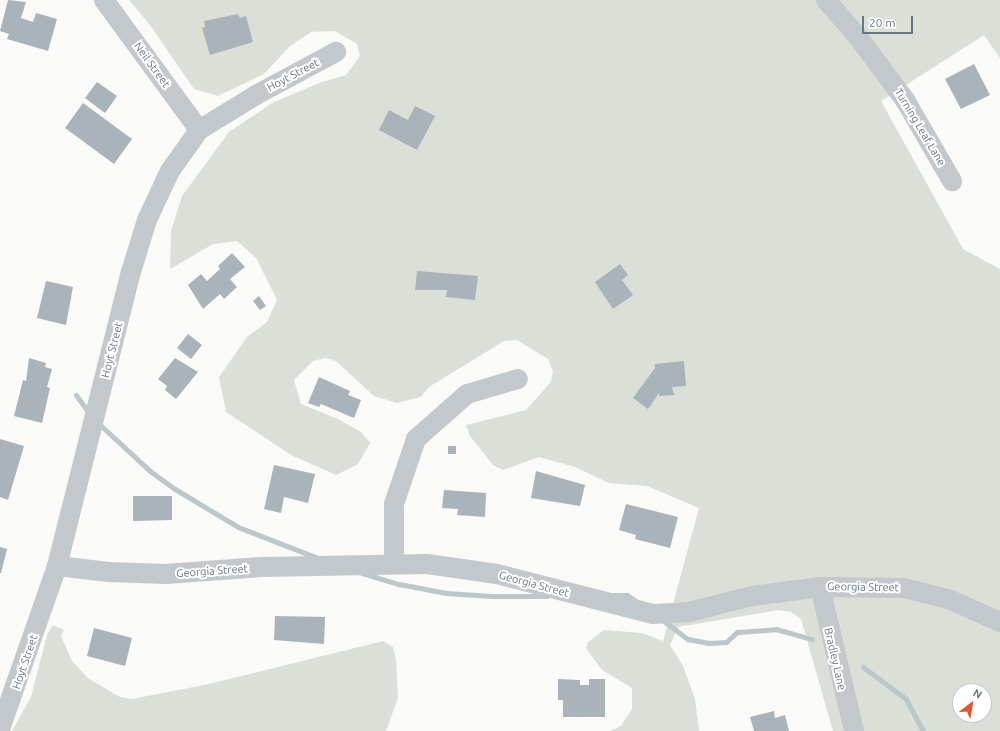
<!DOCTYPE html>
<style>
body{margin:0}
#map{position:relative;width:1000px;height:731px;overflow:hidden;background:#fafaf8;font-family:Ubuntu,sans-serif}
div>[style]{position:absolute}
[style*='--x']{left:calc(var(--x)*1px);top:calc(var(--y)*1px);width:calc(var(--w)*1px);rotate:calc(var(--a)*1deg)}
.green>*{inset:0;background:#dadfd7}
.stream>*{height:5px;margin:-2.5px;padding:0 2.5px;transform-origin:2.5px;border-radius:2.5px;background:#bbc7cb}
.building>*{inset:0;background:#aab3b9}
.street>*{height:20px;margin:-10px;padding:0 10px;transform-origin:10px;border-radius:10px;background:#c3c8cc}
span{translate:-50% -50%;white-space:nowrap;text-align:center;line-height:1.15;-webkit-text-stroke:4px #fff;paint-order:stroke}
.street-label{font-size:11px;color:#657683}
.north{position:absolute;left:952px;top:683px;width:40px;height:40px;box-sizing:border-box;background:#fff;border:1px solid #c1c8cd;border-radius:50%;rotate:31deg;font-size:11px;font-weight:700;line-height:16px;text-align:center;color:#657683}
.north::after{content:'';display:block;margin:auto;width:14px;height:18px;background:#e4572e;clip-path:polygon(50% 0,100% 100%,50% 72%,0 100%)}
.scale{position:absolute;left:862px;top:16px;width:51px;height:18px;box-sizing:border-box;border:2px solid #657683;border-top:0;padding-left:5px;font-size:12px;line-height:14px;white-space:nowrap;color:#657683;-webkit-text-stroke:3px #fff;paint-order:stroke}
</style>
<div id="map">
<div class="green">
<div style="clip-path:polygon(evenodd,129px 0,1000px 0,1000px 58px,984px 35px,881px 101px,963px 249px,1000px 269px,1000px 731px,833px 731px,801px 619px,791px 612px,778px 610px,678px 627px,670px 645px,683px 666px,695px 699px,699px 731px,610px 731px,621px 726px,632px 709px,632px 688px,602px 670px,586px 648px,588px 642px,604px 630px,642px 633px,663px 641px,699px 508px,647px 486px,609px 483px,575px 467px,539px 457px,503px 470px,493px 465px,470px 436px,466px 425px,526px 410px,551px 382px,553px 371px,548px 359px,517px 340px,504px 341px,429px 387px,421px 397px,397px 403px,374px 396px,336px 361px,325px 358px,313px 361px,294px 380px,301px 404px,338px 419px,361px 432px,370px 443px,358px 464px,336px 475px,291px 455px,226px 412px,219px 377px,247px 337px,267px 322px,277px 300px,256px 258px,237px 241px,213px 244px,170px 269px,171px 231px,182px 196px,229px 132px,272px 103px,319px 83px,346px 75px,360px 56px,357px 44px,335px 31px,311px 32px,290px 46px,264px 74px,218px 96px,194px 89px,150px 25px,129px 0,960px 691px,984px 691px,984px 715px,960px 715px,960px 691px)"></div>
<div style="clip-path:polygon(53px 625px,64px 630px,61px 636px,72px 661px,89px 679px,120px 697px,132px 699px,209px 684px,383px 641px,393px 647px,396px 660px,398px 698px,386px 731px,12px 731px,31px 697px,47px 635px)"></div>
</div>
<div class="stream">
<div style="--x:76;--y:395;--w:24;--a:54"></div>
<div style="--x:98;--y:423;--w:71;--a:42.7"></div>
<div style="--x:150;--y:471;--w:31;--a:36"></div>
<div style="--x:175;--y:489;--w:74;--a:31.1"></div>
<div style="--x:238;--y:527;--w:86;--a:21.2"></div>
<div style="--x:362;--y:573;--w:39;--a:17"></div>
<div style="--x:399;--y:584;--w:48;--a:10.8"></div>
<div style="--x:446;--y:593;--w:45;--a:3.8"></div>
<div style="--x:491;--y:596;--w:56;--a:0"></div>
<div style="--x:611;--y:595;--w:16;--a:0"></div>
<div style="--x:627;--y:595;--w:12;--a:35"></div>
<div style="--x:661;--y:619;--w:34;--a:37"></div>
<div style="--x:688;--y:639;--w:20;--a:11"></div>
<div style="--x:708;--y:643;--w:18;--a:-3"></div>
<div style="--x:726;--y:642;--w:15;--a:-42"></div>
<div style="--x:737;--y:632;--w:39;--a:-4"></div>
<div style="--x:776;--y:629;--w:37;--a:16"></div>
<div style="--x:863;--y:667;--w:54;--a:36.7"></div>
<div style="--x:906;--y:699;--w:36;--a:62"></div>
</div>
<div class="building">
<div style="clip-path:polygon(8px 0,26px 2px,21px 18px,33px 22px,36px 13px,57px 19px,48px 51px,7px 39px,9px 34px,0 31px)"></div>
<div style="clip-path:polygon(238px 14px,240px 18px,246px 16px,253px 42px,210px 55px,202px 28px,205px 27px,204px 21px)"></div>
<div style="clip-path:polygon(974px 64px,990px 95px,961px 109px,945px 79px)"></div>
<div style="clip-path:polygon(97px 82px,117px 96px,105px 113px,85px 98px)"></div>
<div style="clip-path:polygon(83px 103px,132px 139px,114px 164px,65px 128px)"></div>
<div style="clip-path:polygon(415px 106px,435px 116px,417px 150px,379px 130px,389px 110px,408px 120px)"></div>
<div style="clip-path:polygon(232px 253px,245px 267px,230px 279px,237px 287px,224px 299px,220px 294px,203px 309px,188px 285px,201px 274px,207px 281px,220px 269px,218px 266px)"></div>
<div style="clip-path:polygon(620px 264px,628px 275px,622px 280px,633px 295px,613px 309px,595px 282px)"></div>
<div style="clip-path:polygon(417px 271px,478px 276px,475px 300px,446px 297px,447px 290px,415px 290px)"></div>
<div style="clip-path:polygon(46px 281px,73px 287px,66px 325px,37px 318px)"></div>
<div style="clip-path:polygon(259px 296px,266px 306px,260px 310px,253px 301px)"></div>
<div style="clip-path:polygon(188px 334px,202px 345px,191px 359px,177px 348px)"></div>
<div style="clip-path:polygon(29px 358px,46px 363px,45px 367px,52px 369px,47px 387px,50px 388px,42px 423px,14px 416px,23px 380px,26px 381px)"></div>
<div style="clip-path:polygon(175px 358px,198px 372px,176px 399px,165px 390px,167px 386px,158px 379px)"></div>
<div style="clip-path:polygon(684px 361px,686px 386px,672px 387px,674px 395px,659px 396px,659px 393px,648px 409px,633px 398px,655px 368px,655px 364px)"></div>
<div style="clip-path:polygon(319px 377px,350px 391px,348px 395px,361px 400px,354px 418px,321px 404px,319px 407px,308px 403px)"></div>
<div style="clip-path:polygon(0 439px,24px 446px,8px 500px,0 497px)"></div>
<div style="clip-path:polygon(448px 446px,456px 446px,456px 454px,448px 454px)"></div>
<div style="clip-path:polygon(274px 465px,315px 474px,308px 503px,284px 497px,281px 513px,264px 509px)"></div>
<div style="clip-path:polygon(536px 471px,585px 485px,580px 506px,531px 498px)"></div>
<div style="clip-path:polygon(444px 490px,486px 493px,485px 517px,457px 515px,458px 509px,442px 508px)"></div>
<div style="clip-path:polygon(133px 496px,172px 496px,172px 520px,133px 521px)"></div>
<div style="clip-path:polygon(626px 504px,678px 517px,670px 548px,635px 539px,636px 535px,619px 530px)"></div>
<div style="clip-path:polygon(0 547px,7px 549px,1px 573px,0 573px)"></div>
<div style="clip-path:polygon(275px 616px,325px 617px,324px 644px,274px 640px)"></div>
<div style="clip-path:polygon(94px 628px,132px 638px,125px 666px,87px 656px)"></div>
<div style="clip-path:polygon(558px 679px,580px 680px,580px 685px,589px 685px,589px 679px,605px 679px,605px 717px,563px 717px,563px 700px,558px 700px)"></div>
<div style="clip-path:polygon(774px 711px,775px 718px,785px 715px,789px 731px,754px 731px,750px 717px)"></div>
</div>
<div class="street">
<div style="--x:104;--y:0;--w:161;--a:53.8"></div>
<div style="--x:826;--y:0;--w:49;--a:49.1"></div>
<div style="--x:858;--y:37;--w:79;--a:53.3"></div>
<div style="--x:905;--y:100;--w:94;--a:59.9"></div>
<div style="--x:394;--y:564;--w:60;--a:-90"></div>
<div style="--x:394;--y:504;--w:69;--a:-71.3"></div>
<div style="--x:416;--y:439;--w:68;--a:-41.4"></div>
<div style="--x:467;--y:394;--w:53;--a:-16.4"></div>
<div style="--x:57;--y:566;--w:52;--a:6.6"></div>
<div style="--x:109;--y:572;--w:57;--a:2"></div>
<div style="--x:166;--y:574;--w:96;--a:-4.2"></div>
<div style="--x:262;--y:567;--w:165;--a:-1"></div>
<div style="--x:427;--y:564;--w:71;--a:8.1"></div>
<div style="--x:497;--y:574;--w:161;--a:14.4"></div>
<div style="--x:653;--y:614;--w:36;--a:-3"></div>
<div style="--x:689;--y:612;--w:65;--a:-14.3"></div>
<div style="--x:752;--y:596;--w:69;--a:-7.5"></div>
<div style="--x:820;--y:587;--w:84;--a:0.7"></div>
<div style="--x:904;--y:588;--w:49;--a:14.3"></div>
<div style="--x:951;--y:600;--w:54;--a:24.2"></div>
<div style="--x:820;--y:587;--w:148;--a:76.7"></div>
<div style="--x:0;--y:729;--w:173;--a:-70.7"></div>
<div style="--x:57;--y:566;--w:303;--a:-75.9"></div>
<div style="--x:131;--y:272;--w:54;--a:-72.9"></div>
<div style="--x:147;--y:220;--w:54;--a:-64.9"></div>
<div style="--x:170;--y:171;--w:50;--a:-54.7"></div>
<div style="--x:199;--y:130;--w:67;--a:-31.6"></div>
<div style="--x:256;--y:95;--w:91;--a:-28.3"></div>
</div>
<div class="street-label">
<span style="left:152px;top:65px;rotate:54deg">Neil Street</span>
<span style="left:293px;top:75px;rotate:-28deg">Hoyt Street</span>
<span style="left:920px;top:127px;rotate:59deg">Turning Leaf Lane</span>
<span style="left:112px;top:350px;rotate:-76deg">Hoyt Street</span>
<span style="left:212px;top:571px;rotate:-4deg">Georgia Street</span>
<span style="left:534px;top:584px;rotate:15deg">Georgia Street</span>
<span style="left:863px;top:587px;rotate:1deg">Georgia Street</span>
<span style="left:835px;top:659px;rotate:77deg">Bradley Lane</span>
<span style="left:25px;top:662px;rotate:-71deg">Hoyt Street</span>
</div>
<div class="north">N</div>
<div class="scale">20 m</div>
</div>
